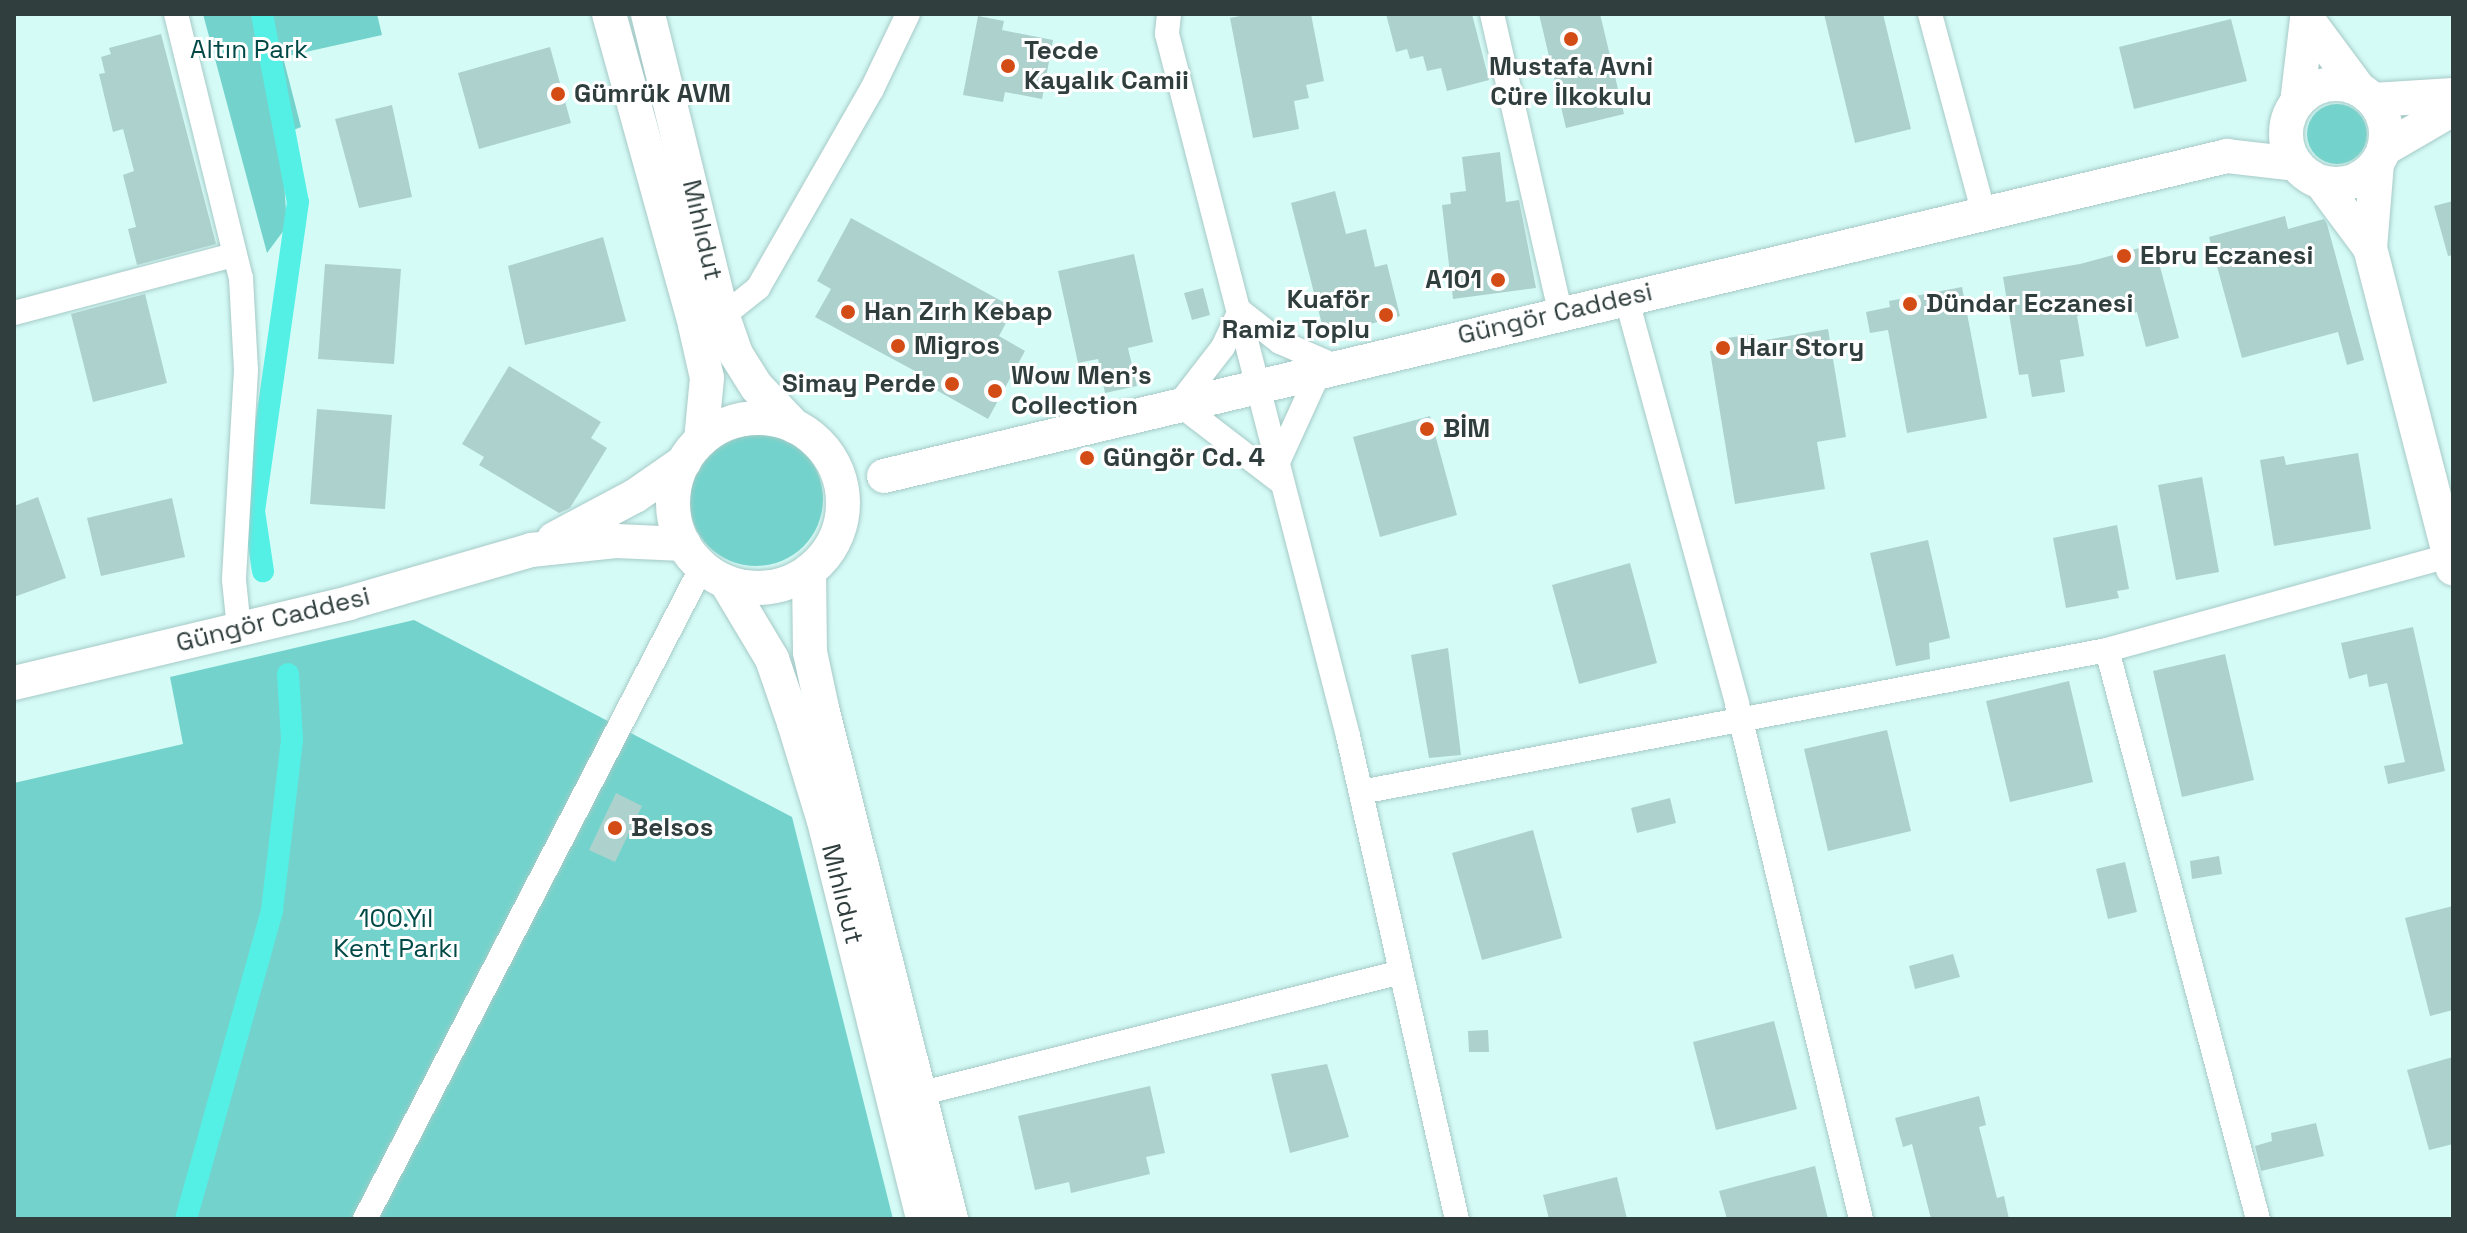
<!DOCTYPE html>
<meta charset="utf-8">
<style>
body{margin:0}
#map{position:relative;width:2467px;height:1233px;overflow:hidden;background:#d5fbf7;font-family:"Space Grotesk",sans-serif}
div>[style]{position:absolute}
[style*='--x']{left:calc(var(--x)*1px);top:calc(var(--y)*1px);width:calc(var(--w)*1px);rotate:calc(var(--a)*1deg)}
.green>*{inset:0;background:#73d3cc}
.round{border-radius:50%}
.canal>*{height:22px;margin:-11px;padding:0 11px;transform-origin:11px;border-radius:11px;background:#54f0e6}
.building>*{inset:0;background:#add2ce}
.roads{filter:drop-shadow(0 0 2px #a6cac7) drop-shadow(0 0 2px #a6cac7)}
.street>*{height:24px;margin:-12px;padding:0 12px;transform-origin:12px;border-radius:12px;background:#fff}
.secondary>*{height:34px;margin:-17px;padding:0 17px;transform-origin:17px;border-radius:17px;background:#fff}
.secondary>.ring{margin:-17px;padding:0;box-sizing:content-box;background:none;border:34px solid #fff;border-radius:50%}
.dots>*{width:22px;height:22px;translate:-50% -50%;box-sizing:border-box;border:4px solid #fff;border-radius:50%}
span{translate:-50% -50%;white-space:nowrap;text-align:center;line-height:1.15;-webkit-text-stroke:6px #fff;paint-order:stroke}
.park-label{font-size:26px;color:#004946}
.poi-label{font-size:26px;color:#303f3e;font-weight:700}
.left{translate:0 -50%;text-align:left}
.right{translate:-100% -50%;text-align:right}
.street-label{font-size:26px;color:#303f3e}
.frame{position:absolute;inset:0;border:16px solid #303f3e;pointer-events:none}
</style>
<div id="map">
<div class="green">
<div style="clip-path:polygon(203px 14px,377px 14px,382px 35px,283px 57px,301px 127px,281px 135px,287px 226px,267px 253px)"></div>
<div class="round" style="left:2307px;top:104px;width:60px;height:60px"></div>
<div class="round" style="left:689px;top:432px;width:134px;height:134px"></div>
<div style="clip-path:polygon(414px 620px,792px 817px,893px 1219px,14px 1219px,14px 783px,183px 744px,170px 677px)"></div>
</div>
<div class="canal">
<div style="--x:262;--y:14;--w:191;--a:79.2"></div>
<div style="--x:298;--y:202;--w:312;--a:98.1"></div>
<div style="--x:254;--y:511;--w:61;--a:81.5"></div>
<div style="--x:186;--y:1219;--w:321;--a:-74.4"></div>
<div style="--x:272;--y:910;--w:172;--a:-83.3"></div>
<div style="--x:292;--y:739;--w:65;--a:-93.5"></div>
</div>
<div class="building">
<div style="clip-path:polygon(1250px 14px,1311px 14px,1324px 81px,1306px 85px,1309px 98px,1294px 101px,1299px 129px,1253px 138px,1230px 18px)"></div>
<div style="clip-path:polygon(1386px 14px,1472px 14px,1489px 80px,1447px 91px,1441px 68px,1427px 71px,1423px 56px,1410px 59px,1407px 49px,1396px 52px)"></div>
<div style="clip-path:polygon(1539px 14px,1600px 14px,1624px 114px,1566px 128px)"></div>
<div style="clip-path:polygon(1824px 14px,1883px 14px,1911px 129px,1855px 143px)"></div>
<div style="clip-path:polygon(978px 16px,1004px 21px,1002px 30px,1053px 40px,1042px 99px,1005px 92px,1003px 102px,963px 95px)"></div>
<div style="clip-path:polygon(2231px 19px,2247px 81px,2134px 109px,2119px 47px)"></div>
<div style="clip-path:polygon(161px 34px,216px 244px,137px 265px,128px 229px,136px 227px,123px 175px,134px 171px,123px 129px,113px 132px,99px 74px,105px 73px,101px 57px,111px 54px,109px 48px)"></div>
<div style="clip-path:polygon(550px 47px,571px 123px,479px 149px,458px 73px)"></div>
<div style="clip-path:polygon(392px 105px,412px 197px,359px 208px,335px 119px)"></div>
<div style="clip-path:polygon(1500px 152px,1506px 202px,1519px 200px,1536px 288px,1453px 299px,1442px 205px,1451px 204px,1450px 193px,1466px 191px,1462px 157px)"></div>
<div style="clip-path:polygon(1335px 191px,1346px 234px,1366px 229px,1375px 267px,1387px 264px,1400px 316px,1325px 336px,1291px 203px)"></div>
<div style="clip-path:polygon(2453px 201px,2453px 255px,2448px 256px,2434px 206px)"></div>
<div style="clip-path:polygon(2285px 216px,2288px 229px,2324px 219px,2327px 224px,2364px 360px,2347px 365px,2338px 332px,2242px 358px,2209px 237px)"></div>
<div style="clip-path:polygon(851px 218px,1014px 308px,999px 336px,1025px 351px,988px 419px,936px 390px,939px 384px,815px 317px,831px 289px,817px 281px)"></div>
<div style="clip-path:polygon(603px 237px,626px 321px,525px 345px,508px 266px)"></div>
<div style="clip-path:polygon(2154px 244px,2179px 338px,2146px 347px,2137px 312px,2129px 314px,2126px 302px,2077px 316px,2084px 356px,2060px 360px,2065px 392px,2032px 397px,2028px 374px,2019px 375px,2003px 277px,2080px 264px)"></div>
<div style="clip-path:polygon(1134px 254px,1153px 342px,1128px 348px,1137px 386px,1105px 393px,1098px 359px,1078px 363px,1058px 271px)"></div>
<div style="clip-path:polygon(325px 264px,401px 269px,394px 364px,318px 359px)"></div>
<div style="clip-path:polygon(1962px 287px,1987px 418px,1907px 433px,1888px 330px,1870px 333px,1866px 312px,1890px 307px,1889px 301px)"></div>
<div style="clip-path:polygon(1203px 288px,1210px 315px,1192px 320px,1184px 293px)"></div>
<div style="clip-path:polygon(145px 294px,167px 383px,93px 402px,71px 314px)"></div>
<div style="clip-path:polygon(1828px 329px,1846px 437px,1817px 442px,1825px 489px,1735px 504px,1710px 351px,1723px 349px,1721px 339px,1753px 334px,1754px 342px)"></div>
<div style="clip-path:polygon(509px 366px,601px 422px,591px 438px,607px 448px,570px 508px,559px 513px,479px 465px,484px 457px,462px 444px)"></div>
<div style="clip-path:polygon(317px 409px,392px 415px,385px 509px,310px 504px)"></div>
<div style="clip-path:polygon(1430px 416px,1457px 515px,1380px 537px,1353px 437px)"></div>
<div style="clip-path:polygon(2358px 453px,2371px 529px,2274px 546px,2260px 460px,2284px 456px,2286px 465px)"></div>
<div style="clip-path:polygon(2202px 477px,2219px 572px,2176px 580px,2158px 485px)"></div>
<div style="clip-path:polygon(38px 497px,66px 578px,14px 597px,14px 506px)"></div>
<div style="clip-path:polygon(172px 498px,185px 557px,101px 576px,87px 518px)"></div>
<div style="clip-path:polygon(2117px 525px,2129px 589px,2117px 591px,2119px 598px,2066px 608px,2053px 538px)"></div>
<div style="clip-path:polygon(1928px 540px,1950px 638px,1929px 643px,1930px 659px,1896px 666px,1870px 553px)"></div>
<div style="clip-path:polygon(1630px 563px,1657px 663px,1579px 684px,1552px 585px)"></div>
<div style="clip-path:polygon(2413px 627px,2445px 771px,2388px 784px,2384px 766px,2405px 762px,2387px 683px,2369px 687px,2367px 674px,2349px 679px,2341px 643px)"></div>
<div style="clip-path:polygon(1448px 648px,1461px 755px,1429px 758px,1411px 655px)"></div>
<div style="clip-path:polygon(2225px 654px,2254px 780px,2182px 797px,2153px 671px)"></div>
<div style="clip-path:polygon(2069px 681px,2093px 782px,2010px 802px,1986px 701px)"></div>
<div style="clip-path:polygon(1887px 730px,1911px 831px,1828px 851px,1804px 749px)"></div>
<div style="clip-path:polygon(616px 793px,642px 806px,615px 862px,589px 850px)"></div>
<div style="clip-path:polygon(1670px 798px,1676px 823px,1637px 833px,1631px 808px)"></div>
<div style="clip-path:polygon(1533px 830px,1562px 938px,1482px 960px,1452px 853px)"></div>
<div style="clip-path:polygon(2219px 856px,2222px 874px,2192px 879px,2190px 861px)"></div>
<div style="clip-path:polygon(2125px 862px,2137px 912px,2108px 919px,2096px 869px)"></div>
<div style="clip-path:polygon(2453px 906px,2453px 1010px,2430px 1016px,2405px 918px)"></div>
<div style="clip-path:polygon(1953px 954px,1960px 977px,1915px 989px,1909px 966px)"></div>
<div style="clip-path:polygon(1774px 1021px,1797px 1109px,1716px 1130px,1693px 1042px)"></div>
<div style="clip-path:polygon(1488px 1030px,1489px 1052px,1469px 1052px,1468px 1031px)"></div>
<div style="clip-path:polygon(2453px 1057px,2453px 1144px,2429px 1150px,2407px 1070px)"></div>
<div style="clip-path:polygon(1327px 1064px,1349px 1137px,1290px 1153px,1271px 1074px)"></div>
<div style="clip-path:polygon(1150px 1086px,1165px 1153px,1146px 1157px,1150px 1174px,1071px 1193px,1069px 1182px,1035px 1190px,1018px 1116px)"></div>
<div style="clip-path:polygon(1979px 1096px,1986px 1125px,1979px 1127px,1997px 1198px,2004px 1196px,2009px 1219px,1931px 1219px,1912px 1144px,1903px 1147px,1895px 1118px)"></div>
<div style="clip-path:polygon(2316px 1123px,2324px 1156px,2261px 1171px,2255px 1146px,2272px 1141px,2271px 1133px)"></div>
<div style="clip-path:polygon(1815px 1166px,1828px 1219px,1727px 1219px,1719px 1191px)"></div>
<div style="clip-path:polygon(1617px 1177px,1627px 1219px,1549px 1219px,1543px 1195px)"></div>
</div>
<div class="roads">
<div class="street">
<div style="--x:176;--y:14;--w:272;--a:76.2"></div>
<div style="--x:241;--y:278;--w:92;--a:86.9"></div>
<div style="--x:246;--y:370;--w:210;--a:93.3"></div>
<div style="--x:234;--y:580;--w:49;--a:84.2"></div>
<div style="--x:1169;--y:14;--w:20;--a:96"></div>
<div style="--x:1167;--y:34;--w:725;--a:75.54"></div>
<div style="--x:1348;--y:736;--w:495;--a:77.3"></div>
<div style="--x:1492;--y:14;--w:306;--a:77.1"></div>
<div style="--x:1930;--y:14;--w:204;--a:74.9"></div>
<div style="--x:1626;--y:297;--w:422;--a:74.7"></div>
<div style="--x:1737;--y:704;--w:530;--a:76.46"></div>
<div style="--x:14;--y:313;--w:228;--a:-14.8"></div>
<div style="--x:723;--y:316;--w:45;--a:-38.7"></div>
<div style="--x:758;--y:288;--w:229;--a:-60.2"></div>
<div style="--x:872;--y:89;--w:83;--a:-64.4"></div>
<div style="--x:1277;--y:464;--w:103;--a:-65.4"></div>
<div style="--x:1282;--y:483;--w:130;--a:-142.5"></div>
<div style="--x:1179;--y:404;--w:72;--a:-52.3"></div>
<div style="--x:1223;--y:347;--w:40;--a:-65"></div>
<div style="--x:1240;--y:311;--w:51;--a:37.8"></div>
<div style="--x:1280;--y:342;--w:60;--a:23.6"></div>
<div style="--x:2107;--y:650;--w:589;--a:75.14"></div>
<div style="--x:1361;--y:792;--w:759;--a:-10.78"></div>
<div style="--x:2107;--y:650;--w:359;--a:-15.4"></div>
<div style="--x:919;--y:1094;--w:497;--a:-14.2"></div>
<div style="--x:365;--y:1219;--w:734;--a:-62.67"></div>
</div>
<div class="secondary">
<div style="--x:609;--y:14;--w:323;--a:74.5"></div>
<div style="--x:695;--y:325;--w:54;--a:77.2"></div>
<div style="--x:707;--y:378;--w:62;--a:95.5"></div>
<div style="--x:648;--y:14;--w:303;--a:76.2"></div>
<div style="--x:720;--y:308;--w:49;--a:70.8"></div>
<div style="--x:736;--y:354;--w:39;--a:58"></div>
<div style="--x:757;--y:387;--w:54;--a:46.5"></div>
<div class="ring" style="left:2286px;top:84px;width:66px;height:66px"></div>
<div style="--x:2373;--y:100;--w:80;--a:-3.6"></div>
<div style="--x:2297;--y:103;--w:85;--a:-83.2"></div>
<div style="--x:2307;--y:19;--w:87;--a:53.4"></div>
<div style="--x:2384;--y:149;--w:80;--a:-30.1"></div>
<div style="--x:2321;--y:182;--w:82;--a:53.4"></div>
<div style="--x:2370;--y:248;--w:85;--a:-85.3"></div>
<div style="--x:2370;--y:248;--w:331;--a:75.5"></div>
<div class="ring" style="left:673px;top:418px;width:136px;height:136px"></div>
<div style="--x:884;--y:476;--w:1381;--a:-13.4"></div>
<div style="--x:2227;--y:156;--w:69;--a:6.6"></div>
<div style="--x:554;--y:539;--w:92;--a:-28"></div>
<div style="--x:635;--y:496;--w:60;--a:-34.8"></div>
<div style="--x:809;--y:571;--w:81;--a:89.3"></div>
<div style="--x:810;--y:652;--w:57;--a:77.9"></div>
<div style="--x:822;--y:708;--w:527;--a:75.83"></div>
<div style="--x:726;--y:582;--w:90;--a:59.1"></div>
<div style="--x:772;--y:659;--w:68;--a:71"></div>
<div style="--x:794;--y:723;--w:102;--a:73"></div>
<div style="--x:824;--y:821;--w:410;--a:76"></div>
<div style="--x:14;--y:683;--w:344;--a:-13.4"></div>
<div style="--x:349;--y:603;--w:190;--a:-16.2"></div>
<div style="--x:531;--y:550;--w:85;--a:-6"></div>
<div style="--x:616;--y:541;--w:68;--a:2.5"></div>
</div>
</div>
<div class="dots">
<div style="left:1571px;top:39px;background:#d34c16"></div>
<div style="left:1008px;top:66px;background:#d34c16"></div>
<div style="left:558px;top:94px;background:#d34c16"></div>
<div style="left:2124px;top:256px;background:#d34c16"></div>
<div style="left:1498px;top:280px;background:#d34c16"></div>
<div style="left:1910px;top:304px;background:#d34c16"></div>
<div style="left:848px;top:312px;background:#d34c16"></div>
<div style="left:1386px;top:315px;background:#d34c16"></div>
<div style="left:898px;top:346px;background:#d34c16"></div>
<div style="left:1723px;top:348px;background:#d34c16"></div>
<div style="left:952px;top:384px;background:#d34c16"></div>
<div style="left:995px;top:391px;background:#d34c16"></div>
<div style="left:1427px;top:429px;background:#d34c16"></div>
<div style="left:1087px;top:458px;background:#d34c16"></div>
<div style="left:615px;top:828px;background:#d34c16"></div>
</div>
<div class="park-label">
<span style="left:249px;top:50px">Altın Park</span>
<span style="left:396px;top:934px">100.Yıl<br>Kent Parkı</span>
</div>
<div class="poi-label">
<span class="left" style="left:1024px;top:66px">Tecde<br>Kayalık Camii</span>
<span style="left:1571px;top:82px">Mustafa Avni<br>Cüre İlkokulu</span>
<span class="left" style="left:574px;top:94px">Gümrük AVM</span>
<span class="left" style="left:2140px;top:256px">Ebru Eczanesi</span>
<span class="right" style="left:1482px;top:280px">A101</span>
<span class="right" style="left:1370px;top:315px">Kuaför<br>Ramiz Toplu</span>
<span class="left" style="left:1926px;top:304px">Dündar Eczanesi</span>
<span class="left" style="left:864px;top:312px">Han Zırh Kebap</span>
<span class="left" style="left:914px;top:346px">Migros</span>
<span class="left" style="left:1739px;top:348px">Haır Story</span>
<span class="left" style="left:1011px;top:391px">Wow Men's<br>Collection</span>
<span class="right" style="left:936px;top:384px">Simay Perde</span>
<span class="left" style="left:1443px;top:429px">BİM</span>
<span class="left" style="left:1103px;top:458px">Güngör Cd. 4</span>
<span class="left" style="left:631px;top:828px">Belsos</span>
</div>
<div class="street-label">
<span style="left:702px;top:230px;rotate:77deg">Mıhlıdut</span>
<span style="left:1555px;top:314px;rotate:-13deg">Güngör Caddesi</span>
<span style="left:273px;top:620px;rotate:-14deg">Güngör Caddesi</span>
<span style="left:842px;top:894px;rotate:76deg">Mıhlıdut</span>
</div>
<div class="frame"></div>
</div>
